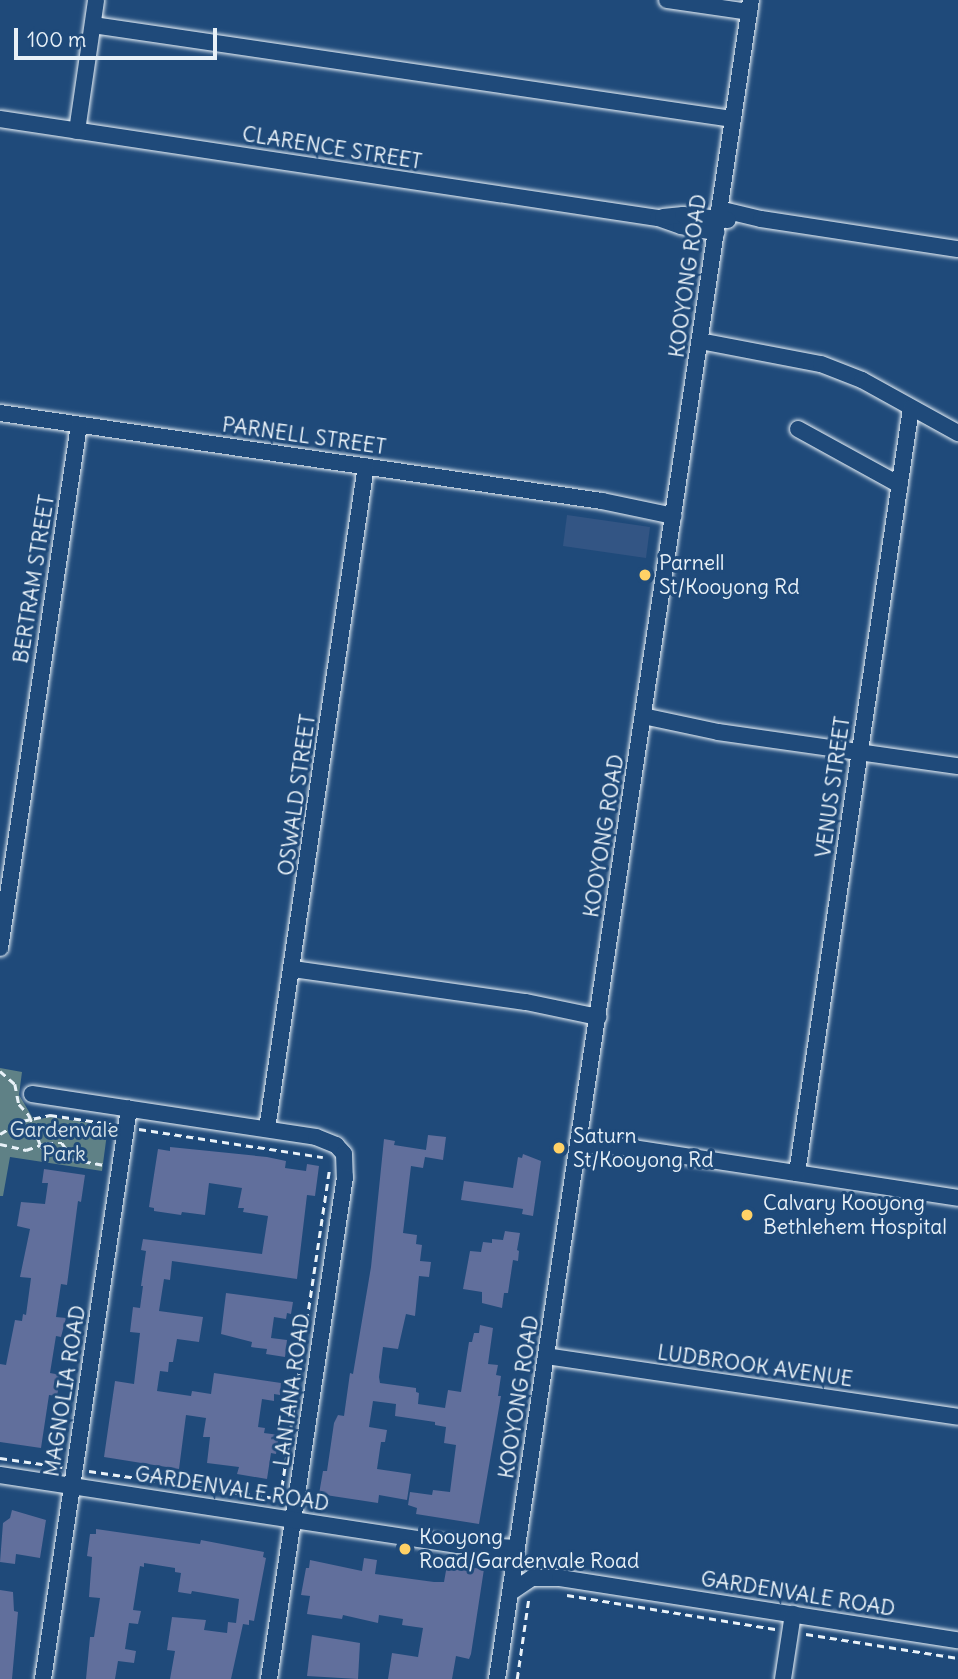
<!DOCTYPE html>
<style>
body{margin:0}
#map{position:relative;width:958px;height:1679px;overflow:hidden;background:#1f4a7a;font-family:Delius,sans-serif}
div>[style]{position:absolute}
[style*='--x']{left:calc(var(--x)*1px);top:calc(var(--y)*1px);width:calc(var(--w)*1px);rotate:calc(var(--a)*1deg)}
.built>*{inset:0;background:#335584}
.green>*{inset:0;background:#5f8186}
.building>*{inset:0;background:#616f9c}
.path>*{height:2.5px;margin-top:-1.25px;transform-origin:0;background:repeating-linear-gradient(90deg,#e8f1f8 0 7px,transparent 0 12px)}
.roads{filter:drop-shadow(0 0 2px #e8f1f8) drop-shadow(0 0 2px #e8f1f8)}
.minor>*{height:16px;margin:-8px;padding:0 8px;transform-origin:8px;border-radius:8px;background:#1f4a7a}
.dots>*{width:19px;height:19px;translate:-50% -50%;box-sizing:border-box;border:4px solid #1f4a7a;border-radius:50%}
span{translate:-50% -50%;white-space:nowrap;text-align:center;line-height:1.15;-webkit-text-stroke:6px #1f4a7a;paint-order:stroke}
.street-label{font-size:21px;color:#e8f1f8}
.poi-label{font-size:21px;color:#e8f1f8}
.left{translate:0 -50%;text-align:left}
.park-label{font-size:21px;color:#d3e0e7}
.scale{position:absolute;left:14px;top:28px;width:203px;height:32px;box-sizing:border-box;border:4px solid #e8f1f8;border-top:0;padding-left:9px;font-size:21px;line-height:24px;white-space:nowrap;color:#e8f1f8;-webkit-text-stroke:5px #1f4a7a;paint-order:stroke}
</style>
<div id="map">
<div class="built">
<div style="clip-path:polygon(567px 515px,650px 527px,646px 558px,563px 546px)"></div>
</div>
<div class="green">
<div style="clip-path:polygon(0 1068px,22px 1072px,19px 1095px,34px 1120px,50px 1117px,108px 1126px,102px 1171px,10px 1157px,3px 1196px,0 1196px)"></div>
</div>
<div class="building">
<div style="clip-path:polygon(428px 1135px,446px 1137px,443px 1160px,425px 1157px,423px 1168px,411px 1166px,403px 1233px,417px 1235px,416px 1244px,422px 1245px,420px 1261px,431px 1262px,429px 1277px,419px 1276px,415px 1316px,406px 1314px,398px 1349px,383px 1347px,379px 1377px,380px 1383px,416px 1388px,416px 1392px,419px 1393px,418px 1404px,445px 1408px,448px 1390px,461px 1392px,469px 1342px,472px 1342px,474px 1333px,479px 1333px,480px 1325px,493px 1328px,488px 1364px,498px 1365px,496px 1375px,501px 1376px,498px 1396px,501px 1396px,479px 1524px,416px 1514px,417px 1508px,408px 1505px,410px 1492px,432px 1495px,433px 1490px,450px 1492px,456px 1445px,444px 1443px,446px 1427px,435px 1425px,435px 1422px,395px 1416px,396px 1404px,373px 1401px,369px 1427px,387px 1430px,385px 1442px,381px 1442px,377px 1469px,411px 1474px,407px 1500px,379px 1495px,378px 1503px,319px 1494px,323px 1471px,327px 1471px,334px 1423px,338px 1415px,344px 1416px,350px 1373px,353px 1374px,371px 1267px,384px 1139px,395px 1141px,394px 1145px,426px 1150px,425px 1157px)"></div>
<div style="clip-path:polygon(170px 1147px,267px 1157px,286px 1161px,285px 1168px,306px 1171px,307px 1164px,319px 1166px,315px 1196px,307px 1195px,297px 1279px,172px 1261px,170px 1280px,164px 1279px,159px 1311px,203px 1317px,199px 1342px,177px 1339px,173px 1362px,169px 1362px,168px 1372px,160px 1371px,157px 1391px,191px 1396px,192px 1391px,211px 1394px,214px 1373px,281px 1383px,280px 1395px,274px 1394px,274px 1401px,262px 1399px,258px 1427px,265px 1428px,264px 1433px,279px 1435px,276px 1454px,271px 1453px,267px 1479px,237px 1474px,239px 1467px,207px 1463px,210px 1437px,203px 1437px,206px 1418px,186px 1415px,179px 1469px,104px 1457px,115px 1381px,134px 1384px,140px 1333px,130px 1332px,133px 1307px,140px 1308px,143px 1286px,141px 1286px,146px 1251px,141px 1250px,143px 1239px,262px 1254px,268px 1216px,243px 1212px,244px 1208px,238px 1208px,242px 1188px,209px 1183px,205px 1215px,182px 1212px,181px 1215px,154px 1211px,154px 1208px,149px 1207px,158px 1149px,170px 1151px)"></div>
<div style="clip-path:polygon(523px 1154px,541px 1161px,533px 1216px,522px 1214px,523px 1209px,461px 1200px,464px 1181px,513px 1188px,518px 1157px,522px 1158px)"></div>
<div style="clip-path:polygon(44px 1169px,85px 1175px,81px 1202px,78px 1201px,67px 1285px,61px 1284px,56px 1317px,66px 1318px,61px 1337px,56px 1336px,50px 1373px,61px 1375px,57px 1396px,49px 1395px,41px 1448px,0 1442px,0 1364px,6px 1365px,15px 1320px,22px 1321px,23px 1314px,26px 1315px,31px 1278px,20px 1277px,30px 1229px,17px 1226px,21px 1202px,45px 1204px,48px 1183px,42px 1183px)"></div>
<div style="clip-path:polygon(505px 1231px,520px 1233px,517px 1250px,519px 1251px,518px 1261px,513px 1260px,508px 1293px,504px 1293px,502px 1308px,482px 1303px,482px 1292px,463px 1289px,470px 1251px,481px 1252px,483px 1242px,492px 1243px,492px 1239px,503px 1240px)"></div>
<div style="clip-path:polygon(226px 1293px,293px 1302px,291px 1314px,287px 1313px,286px 1319px,274px 1317px,271px 1338px,287px 1340px,285px 1357px,266px 1354px,267px 1349px,251px 1347px,252px 1342px,221px 1334px)"></div>
<div style="clip-path:polygon(12px 1510px,46px 1520px,40px 1558px,16px 1554px,15px 1564px,0 1562px,3px 1523px,10px 1518px)"></div>
<div style="clip-path:polygon(96px 1529px,200px 1544px,201px 1540px,264px 1552px,263px 1557px,266px 1558px,254px 1621px,249px 1620px,249px 1625px,243px 1624px,231px 1679px,170px 1679px,175px 1651px,167px 1650px,172px 1617px,206px 1620px,204px 1630px,227px 1633px,228px 1622px,236px 1623px,239px 1599px,192px 1591px,191px 1594px,178px 1592px,181px 1573px,175px 1572px,175px 1568px,144px 1563px,144px 1567px,140px 1566px,133px 1610px,141px 1611px,138px 1624px,129px 1623px,125px 1649px,136px 1651px,134px 1663px,118px 1661px,115px 1679px,86px 1679px,90px 1637px,94px 1637px,100px 1598px,89px 1597px,92px 1557px,87px 1556px,90px 1534px,96px 1534px)"></div>
<div style="clip-path:polygon(364px 1558px,377px 1560px,375px 1574px,434px 1582px,444px 1582px,447px 1565px,484px 1569px,471px 1654px,469px 1659px,456px 1656px,452px 1679px,388px 1679px,392px 1653px,418px 1657px,423px 1628px,402px 1625px,403px 1619px,379px 1615px,378px 1623px,343px 1615px,342px 1619px,307px 1614px,310px 1596px,301px 1595px,306px 1568px,309px 1568px,310px 1560px,362px 1571px)"></div>
<div style="clip-path:polygon(0 1590px,13px 1592px,14px 1611px,18px 1612px,12px 1679px,0 1679px)"></div>
<div style="clip-path:polygon(312px 1635px,360px 1643px,358px 1679px,307px 1676px)"></div>
</div>
<div class="path">
<div style="--x:0;--y:1071;--w:20;--a:41"></div>
<div style="--x:15;--y:1084;--w:20;--a:79"></div>
<div style="--x:19;--y:1104;--w:15;--a:48"></div>
<div style="--x:29;--y:1115;--w:34;--a:69"></div>
<div style="--x:41;--y:1147;--w:21;--a:28"></div>
<div style="--x:60;--y:1157;--w:45;--a:10.3"></div>
<div style="--x:139;--y:1129;--w:186;--a:8.7"></div>
<div style="--x:0;--y:1134;--w:26;--a:-31"></div>
<div style="--x:22;--y:1121;--w:29;--a:-12"></div>
<div style="--x:50;--y:1115;--w:62;--a:8.4"></div>
<div style="--x:0;--y:1144;--w:27;--a:13"></div>
<div style="--x:26;--y:1150;--w:21;--a:-19"></div>
<div style="--x:46;--y:1143;--w:16;--a:0"></div>
<div style="--x:62;--y:1143;--w:14;--a:54"></div>
<div style="--x:70;--y:1154;--w:5;--a:90"></div>
<div style="--x:0;--y:1458;--w:63;--a:8.3"></div>
<div style="--x:89;--y:1471;--w:193;--a:8.3"></div>
<div style="--x:280;--y:1499;--w:332;--a:-81.5"></div>
<div style="--x:567;--y:1595;--w:211;--a:9.3"></div>
<div style="--x:806;--y:1634;--w:154;--a:9"></div>
<div style="--x:517;--y:1679;--w:84;--a:-81.8"></div>
</div>
<div class="roads">
<div class="minor">
<div style="--x:667;--y:0;--w:83;--a:8.3"></div>
<div style="--x:93;--y:25;--w:647;--a:8.36"></div>
<div style="--x:0;--y:119;--w:665;--a:8.56"></div>
<div style="--x:658;--y:218;--w:24;--a:19"></div>
<div style="--x:681;--y:226;--w:36;--a:10"></div>
<div style="--x:77;--y:131;--w:132;--a:-81.7"></div>
<div style="--x:719;--y:209;--w:43;--a:13.4"></div>
<div style="--x:761;--y:219;--w:199;--a:8.7"></div>
<div style="--x:663;--y:217;--w:20;--a:-6"></div>
<div style="--x:683;--y:215;--w:45;--a:6.3"></div>
<div style="--x:700;--y:341;--w:123;--a:10.8"></div>
<div style="--x:821;--y:364;--w:44;--a:21.3"></div>
<div style="--x:862;--y:380;--w:110;--a:28.9"></div>
<div style="--x:0;--y:413;--w:608;--a:8.32"></div>
<div style="--x:602;--y:501;--w:73;--a:11.9"></div>
<div style="--x:798;--y:429;--w:116;--a:28.8"></div>
<div style="--x:643;--y:716;--w:77;--a:12"></div>
<div style="--x:718;--y:732;--w:242;--a:8.1"></div>
<div style="--x:0;--y:948;--w:529;--a:-81.41"></div>
<div style="--x:293;--y:969;--w:235;--a:8.1"></div>
<div style="--x:526;--y:1002;--w:74;--a:11.8"></div>
<div style="--x:32;--y:1094;--w:287;--a:8.6"></div>
<div style="--x:316;--y:1137;--w:22;--a:22"></div>
<div style="--x:336;--y:1145;--w:12;--a:48"></div>
<div style="--x:344;--y:1154;--w:23;--a:88"></div>
<div style="--x:345;--y:1177;--w:508;--a:98.61"></div>
<div style="--x:267;--y:1129;--w:670;--a:-81.51"></div>
<div style="--x:579;--y:1145;--w:47;--a:2.4"></div>
<div style="--x:626;--y:1147;--w:336;--a:8.7"></div>
<div style="--x:797;--y:1173;--w:773;--a:-81.52"></div>
<div style="--x:546;--y:1356;--w:416;--a:8.4"></div>
<div style="--x:0;--y:1475;--w:463;--a:8.7"></div>
<div style="--x:458;--y:1545;--w:59;--a:2.9"></div>
<div style="--x:473;--y:1550;--w:43;--a:13.4"></div>
<div style="--x:511;--y:1592;--w:25;--a:-34"></div>
<div style="--x:532;--y:1578;--w:28;--a:0"></div>
<div style="--x:560;--y:1578;--w:403;--a:8.9"></div>
<div style="--x:43;--y:1679;--w:577;--a:-81.43"></div>
<div style="--x:497;--y:1679;--w:1698;--a:-81.4"></div>
<div style="--x:783;--y:1679;--w:66;--a:-81.3"></div>
</div>
</div>
<div class="dots">
<div style="left:645px;top:575px;background:#ffd166"></div>
<div style="left:559px;top:1148px;background:#ffd166"></div>
<div style="left:747px;top:1215px;background:#ffd166"></div>
<div style="left:405px;top:1549px;background:#ffd166"></div>
</div>
<div class="street-label">
<span style="left:332px;top:148px;rotate:9deg">CLARENCE STREET</span>
<span style="left:688px;top:276px;rotate:-82deg">KOOYONG ROAD</span>
<span style="left:304px;top:436px;rotate:8deg">PARNELL STREET</span>
<span style="left:34px;top:579px;rotate:-81deg">BERTRAM STREET</span>
<span style="left:833px;top:787px;rotate:-82deg">VENUS STREET</span>
<span style="left:297px;top:795px;rotate:-82deg">OSWALD STREET</span>
<span style="left:604px;top:836px;rotate:-81deg">KOOYONG ROAD</span>
<span style="left:755px;top:1366px;rotate:8deg">LUDBROOK AVENUE</span>
<span style="left:292px;top:1390px;rotate:-82deg">LANTANA ROAD</span>
<span style="left:65px;top:1391px;rotate:-81deg">MAGNOLIA ROAD</span>
<span style="left:519px;top:1397px;rotate:-81deg">KOOYONG ROAD</span>
<span style="left:232px;top:1489px;rotate:9deg">GARDENVALE ROAD</span>
<span style="left:798px;top:1594px;rotate:9deg">GARDENVALE ROAD</span>
</div>
<div class="poi-label">
<span class="left" style="left:659px;top:575px">Parnell<br>St/Kooyong Rd</span>
<span class="left" style="left:573px;top:1148px">Saturn<br>St/Kooyong Rd</span>
<span class="left" style="left:763px;top:1215px">Calvary Kooyong<br>Bethlehem Hospital</span>
<span class="left" style="left:419px;top:1549px">Kooyong<br>Road/Gardenvale Road</span>
</div>
<div class="park-label">
<span style="left:64px;top:1142px">Gardenvale<br>Park</span>
</div>
<div class="scale">100 m</div>
</div>
